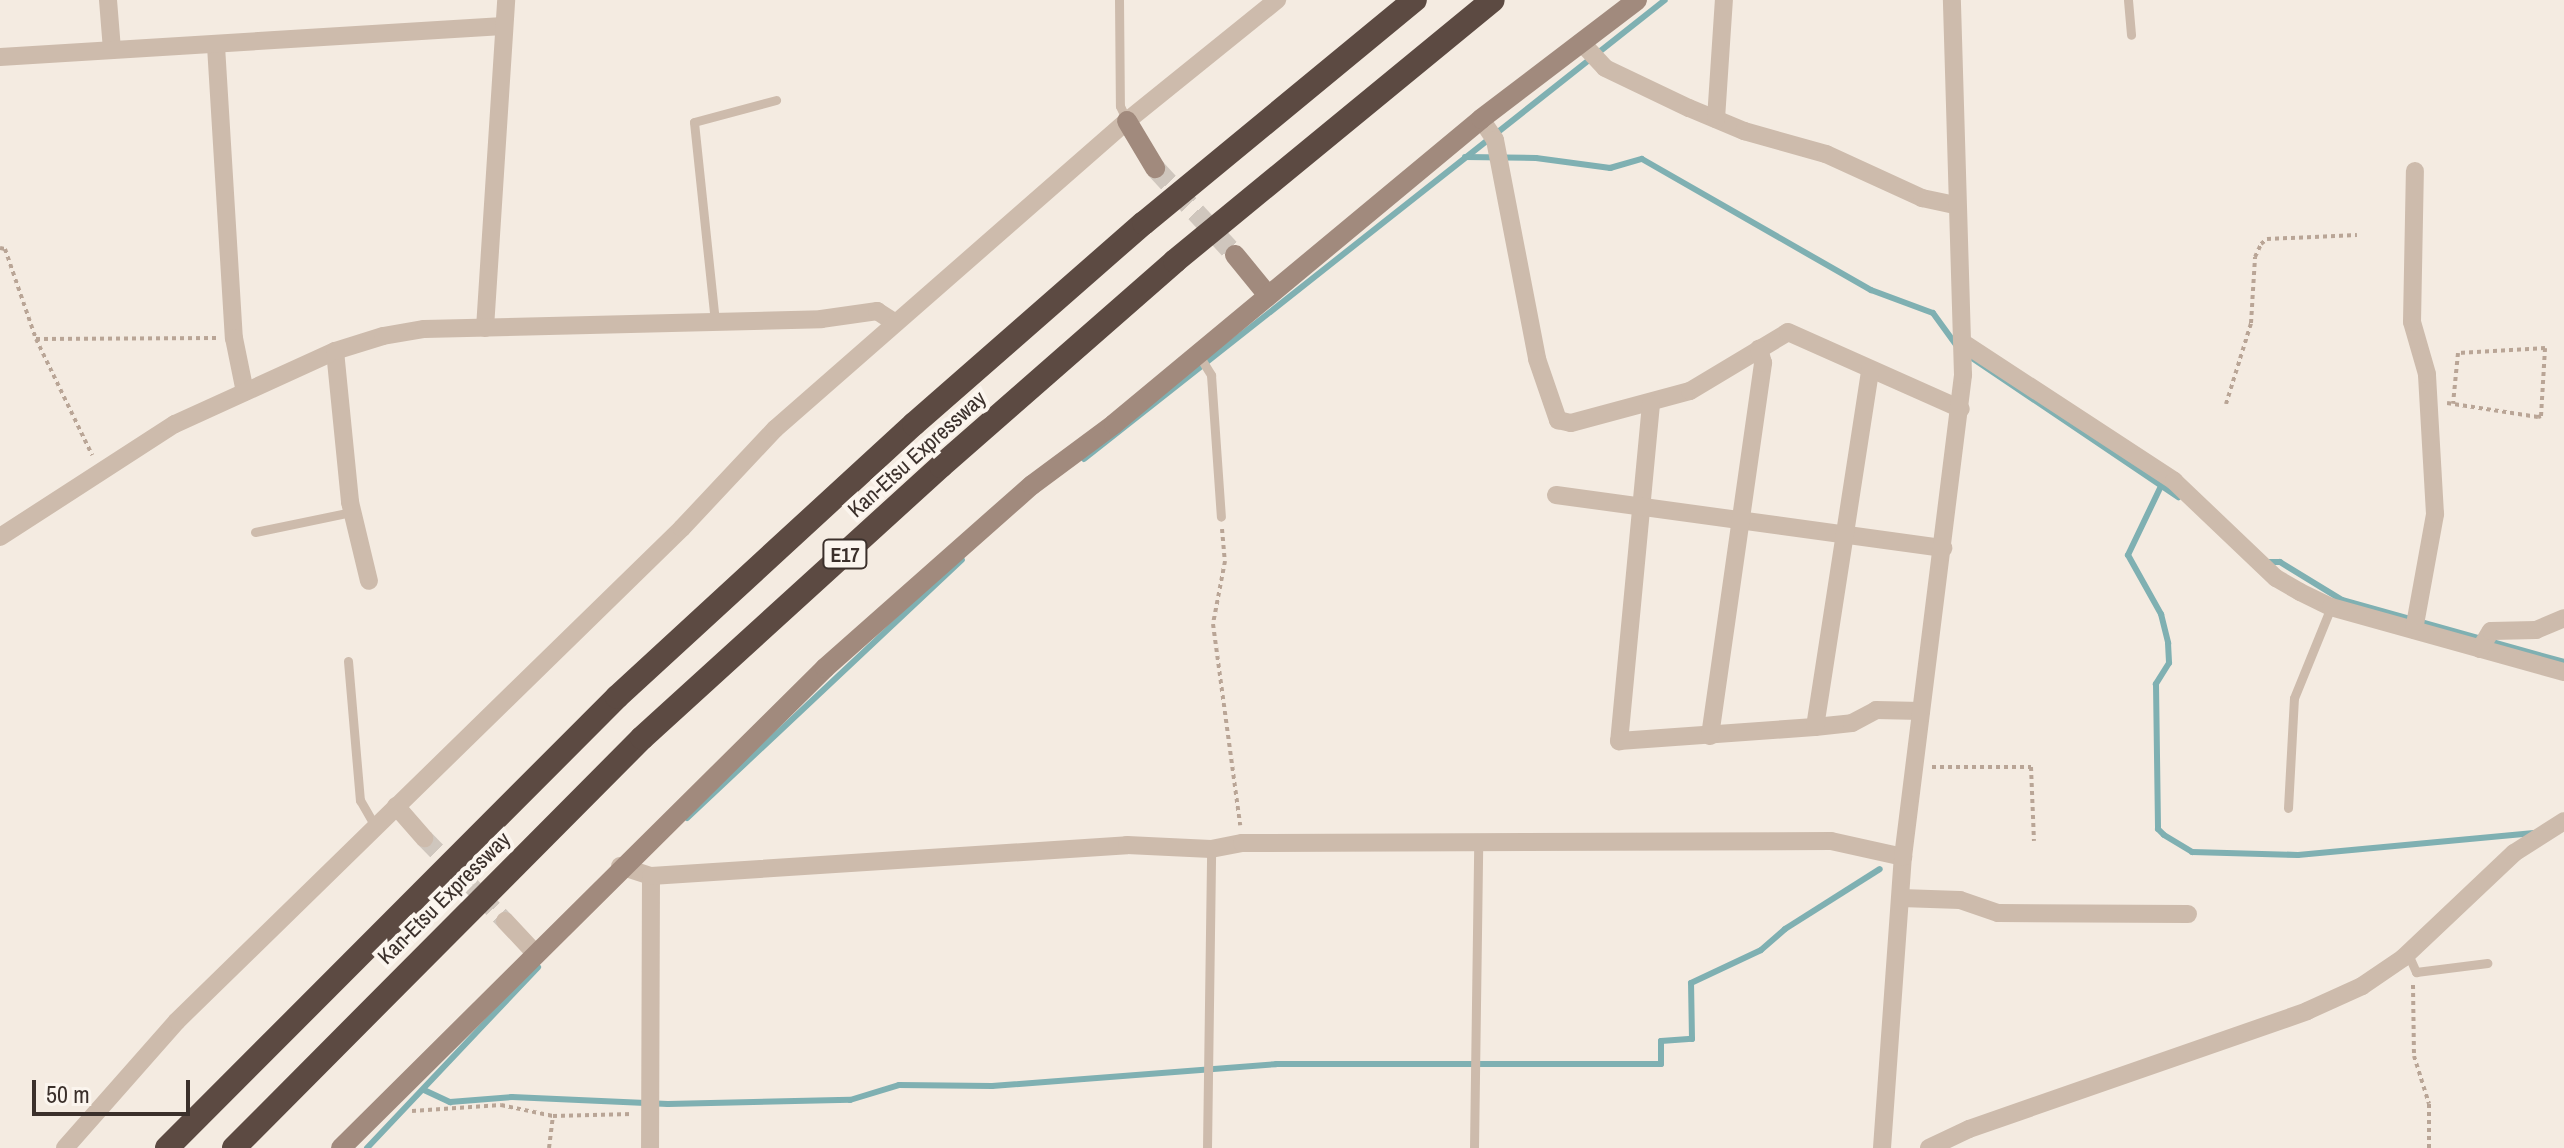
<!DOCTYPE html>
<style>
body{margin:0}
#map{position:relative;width:2564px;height:1148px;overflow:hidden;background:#f4ebe1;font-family:"Archivo Narrow",sans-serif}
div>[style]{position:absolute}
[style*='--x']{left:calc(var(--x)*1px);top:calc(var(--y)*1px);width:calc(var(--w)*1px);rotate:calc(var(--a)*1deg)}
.stream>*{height:6px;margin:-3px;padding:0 3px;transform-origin:3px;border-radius:3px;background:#7fb0b2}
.street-tunnel>*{height:18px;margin-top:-9px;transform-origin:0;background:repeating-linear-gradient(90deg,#cfc6bd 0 18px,transparent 0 27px)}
.secondary-tunnel>*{height:20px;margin-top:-10px;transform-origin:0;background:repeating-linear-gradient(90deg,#cfc6bd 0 20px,transparent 0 30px)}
.path>*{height:4px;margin-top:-2px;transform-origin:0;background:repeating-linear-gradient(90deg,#b9a596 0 4px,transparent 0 8px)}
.lane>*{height:9px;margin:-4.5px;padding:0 4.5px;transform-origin:4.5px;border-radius:4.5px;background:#cdbbac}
.street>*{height:18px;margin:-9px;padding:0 9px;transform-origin:9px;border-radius:9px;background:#cdbbac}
.secondary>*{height:20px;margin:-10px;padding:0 10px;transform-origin:10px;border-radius:10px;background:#a18a7d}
.highway>*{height:24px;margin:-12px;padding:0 12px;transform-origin:12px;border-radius:12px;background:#5c4a42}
span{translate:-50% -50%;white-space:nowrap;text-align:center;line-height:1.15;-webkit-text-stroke:8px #fbf5ee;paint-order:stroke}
.shield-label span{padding:2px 6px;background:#fbf5ee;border:2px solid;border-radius:6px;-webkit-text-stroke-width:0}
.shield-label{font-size:20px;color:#3b302b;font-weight:700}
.street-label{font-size:22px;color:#3b302b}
.scale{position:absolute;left:32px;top:1080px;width:158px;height:36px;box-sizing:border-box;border:4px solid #3b302b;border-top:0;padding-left:10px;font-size:24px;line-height:28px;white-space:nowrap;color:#3b302b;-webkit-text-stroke:6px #fbf5ee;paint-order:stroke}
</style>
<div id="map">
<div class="stream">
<div style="--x:1465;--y:157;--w:71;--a:0.8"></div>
<div style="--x:1536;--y:158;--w:75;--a:7.7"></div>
<div style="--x:1610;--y:168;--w:33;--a:-16"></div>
<div style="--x:1642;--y:159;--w:264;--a:29.8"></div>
<div style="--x:1871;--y:290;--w:66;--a:20.4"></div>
<div style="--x:1933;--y:313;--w:41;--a:54"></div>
<div style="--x:1972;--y:358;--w:249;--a:34"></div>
<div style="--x:1084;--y:459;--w:740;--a:-38.31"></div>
<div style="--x:2162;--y:484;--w:79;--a:115.6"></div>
<div style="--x:2128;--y:555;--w:68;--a:60.8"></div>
<div style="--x:2161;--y:614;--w:30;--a:76"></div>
<div style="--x:2168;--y:643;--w:20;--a:87"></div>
<div style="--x:2169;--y:663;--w:25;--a:122"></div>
<div style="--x:2156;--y:684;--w:145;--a:89.2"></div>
<div style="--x:2158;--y:829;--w:8;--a:45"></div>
<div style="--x:2164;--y:835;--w:33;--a:31"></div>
<div style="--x:2192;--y:852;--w:106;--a:1.6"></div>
<div style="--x:2298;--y:855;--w:237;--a:-5.3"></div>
<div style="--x:2267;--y:562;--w:13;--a:0"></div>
<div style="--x:2280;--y:562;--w:73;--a:31.5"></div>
<div style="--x:2342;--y:600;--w:230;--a:15.6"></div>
<div style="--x:687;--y:818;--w:377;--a:-43.2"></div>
<div style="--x:424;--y:1090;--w:29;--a:25"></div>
<div style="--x:450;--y:1102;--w:62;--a:-4.6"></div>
<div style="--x:512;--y:1097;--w:156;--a:2.6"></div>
<div style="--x:668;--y:1104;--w:182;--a:-1.3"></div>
<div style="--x:850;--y:1100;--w:51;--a:-17"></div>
<div style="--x:899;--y:1085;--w:93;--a:0.6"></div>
<div style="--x:992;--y:1086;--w:285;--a:-4.4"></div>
<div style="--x:1276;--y:1064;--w:385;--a:0"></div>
<div style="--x:1661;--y:1064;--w:23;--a:-90"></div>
<div style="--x:1661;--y:1041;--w:31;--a:-4"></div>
<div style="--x:1692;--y:1039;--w:56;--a:-91"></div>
<div style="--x:1691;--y:983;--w:77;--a:-25.2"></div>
<div style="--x:1761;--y:950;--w:32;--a:-41"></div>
<div style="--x:1785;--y:929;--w:112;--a:-32.3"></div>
<div style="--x:367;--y:1148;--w:249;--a:-46.6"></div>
</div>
<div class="street-tunnel">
<div style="--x:424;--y:838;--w:116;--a:45.7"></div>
</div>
<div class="secondary-tunnel">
<div style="--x:1155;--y:168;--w:118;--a:47.4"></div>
</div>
<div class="path">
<div style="--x:0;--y:248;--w:5;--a:11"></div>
<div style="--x:5;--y:249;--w:95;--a:71"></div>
<div style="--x:36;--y:339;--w:129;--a:64.2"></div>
<div style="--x:36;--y:339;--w:181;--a:-0.3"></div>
<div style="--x:2447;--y:403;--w:92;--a:8.7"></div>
<div style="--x:2538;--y:417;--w:3;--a:-18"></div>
<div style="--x:2541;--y:416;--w:68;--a:-86.6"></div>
<div style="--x:2545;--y:348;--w:87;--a:176.7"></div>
<div style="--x:2458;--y:353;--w:51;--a:95.6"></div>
<div style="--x:2226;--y:404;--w:85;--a:-72.8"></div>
<div style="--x:2251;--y:323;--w:66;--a:-86.5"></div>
<div style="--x:2255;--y:257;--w:14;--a:-65"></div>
<div style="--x:2261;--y:244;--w:8;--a:-40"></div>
<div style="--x:2267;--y:239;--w:90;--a:-2.5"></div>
<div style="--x:1222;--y:529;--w:32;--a:85"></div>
<div style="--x:1225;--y:561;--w:64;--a:100.8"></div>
<div style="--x:1213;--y:624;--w:203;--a:82.3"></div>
<div style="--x:1932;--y:767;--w:99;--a:0"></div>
<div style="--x:2031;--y:767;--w:74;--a:87.7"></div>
<div style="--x:2413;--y:985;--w:71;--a:89.2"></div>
<div style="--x:2414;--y:1056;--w:50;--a:72.6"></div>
<div style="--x:2429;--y:1104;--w:44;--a:90"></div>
<div style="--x:412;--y:1111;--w:89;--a:-3.9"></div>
<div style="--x:501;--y:1105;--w:53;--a:11.9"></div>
<div style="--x:549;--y:1148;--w:32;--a:-83"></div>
<div style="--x:553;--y:1116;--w:79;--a:-1.5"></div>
</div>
<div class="lane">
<div style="--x:1119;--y:0;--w:106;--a:89.5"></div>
<div style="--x:1120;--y:106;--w:17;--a:65"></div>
<div style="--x:2128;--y:0;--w:35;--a:85"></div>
<div style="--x:715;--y:322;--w:201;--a:-96"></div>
<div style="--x:694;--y:122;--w:85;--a:-15"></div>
<div style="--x:1198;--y:354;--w:25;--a:58"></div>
<div style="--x:1211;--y:375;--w:142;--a:86"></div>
<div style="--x:255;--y:532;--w:99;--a:-11.7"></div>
<div style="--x:348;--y:661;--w:140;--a:85.1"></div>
<div style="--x:360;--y:800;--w:30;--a:60"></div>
<div style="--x:2288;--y:808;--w:110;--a:-86.9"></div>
<div style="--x:2294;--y:698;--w:98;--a:-67.9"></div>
<div style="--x:2408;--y:954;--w:20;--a:66"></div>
<div style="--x:2416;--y:972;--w:72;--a:-7.2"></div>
<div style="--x:1207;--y:1148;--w:299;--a:-89.2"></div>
<div style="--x:1474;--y:1148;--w:303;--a:-89.2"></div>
</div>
<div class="street">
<div style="--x:108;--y:0;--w:50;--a:85.4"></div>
<div style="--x:1581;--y:42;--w:35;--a:47"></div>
<div style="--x:1605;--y:68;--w:93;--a:25.5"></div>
<div style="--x:1689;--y:108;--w:60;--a:22.7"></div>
<div style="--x:1744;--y:131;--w:85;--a:15.7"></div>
<div style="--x:1826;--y:154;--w:106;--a:24.6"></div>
<div style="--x:1922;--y:198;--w:33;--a:12"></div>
<div style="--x:216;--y:46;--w:293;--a:86.5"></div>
<div style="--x:234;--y:338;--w:55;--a:78.5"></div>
<div style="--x:0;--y:57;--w:504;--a:-3.53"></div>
<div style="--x:1481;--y:119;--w:25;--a:56"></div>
<div style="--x:1495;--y:140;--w:223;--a:79.1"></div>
<div style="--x:1537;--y:359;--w:65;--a:71"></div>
<div style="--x:1558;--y:420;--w:13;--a:13"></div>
<div style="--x:1571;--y:423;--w:123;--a:-15.1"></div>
<div style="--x:1690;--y:391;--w:114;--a:-31"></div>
<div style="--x:1788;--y:332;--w:189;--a:24"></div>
<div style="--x:1716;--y:119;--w:119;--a:-86.2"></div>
<div style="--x:485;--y:328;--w:329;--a:-86.3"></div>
<div style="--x:1965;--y:344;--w:250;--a:33.2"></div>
<div style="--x:2174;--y:481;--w:141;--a:43.6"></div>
<div style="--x:2276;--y:578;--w:28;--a:30"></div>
<div style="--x:2300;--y:592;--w:34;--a:26"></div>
<div style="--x:2331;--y:607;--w:242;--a:15.6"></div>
<div style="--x:335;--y:351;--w:152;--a:84.3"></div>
<div style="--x:350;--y:502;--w:81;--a:76.5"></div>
<div style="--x:1651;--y:404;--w:339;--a:95.4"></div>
<div style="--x:1619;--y:741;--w:196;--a:-4.1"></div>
<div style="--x:1815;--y:727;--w:37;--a:-6"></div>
<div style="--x:1852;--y:723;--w:27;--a:-28"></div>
<div style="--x:1876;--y:710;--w:45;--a:1.3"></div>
<div style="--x:1556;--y:495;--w:391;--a:7.8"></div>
<div style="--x:0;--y:537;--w:208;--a:-32.9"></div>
<div style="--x:175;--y:424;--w:176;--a:-24.5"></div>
<div style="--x:335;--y:351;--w:50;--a:-17.4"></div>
<div style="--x:383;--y:336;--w:42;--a:-9.7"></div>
<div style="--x:424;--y:329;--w:397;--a:-1.4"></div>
<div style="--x:821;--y:319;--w:57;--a:-8.1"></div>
<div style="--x:877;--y:311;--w:20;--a:33"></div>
<div style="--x:2414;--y:630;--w:118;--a:-79.7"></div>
<div style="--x:2435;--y:514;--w:140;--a:-93.3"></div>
<div style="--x:2427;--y:374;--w:54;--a:-106.1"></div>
<div style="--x:2412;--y:322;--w:151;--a:-88.9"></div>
<div style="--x:2480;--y:649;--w:21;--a:-59"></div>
<div style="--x:2491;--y:631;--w:45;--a:-1.3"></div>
<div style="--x:2536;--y:630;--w:30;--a:-23"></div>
<div style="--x:1815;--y:727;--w:360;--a:-81.2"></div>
<div style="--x:1710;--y:736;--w:377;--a:-81.9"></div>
<div style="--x:1763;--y:363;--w:15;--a:-106"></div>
<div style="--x:396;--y:806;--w:43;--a:48.8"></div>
<div style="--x:620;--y:866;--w:33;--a:18"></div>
<div style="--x:651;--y:876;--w:272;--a:90.2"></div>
<div style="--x:651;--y:876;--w:477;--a:-3.7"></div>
<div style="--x:1127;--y:845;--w:84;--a:2.7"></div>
<div style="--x:1211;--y:849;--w:32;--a:-11"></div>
<div style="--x:1242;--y:843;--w:589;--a:-0.19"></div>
<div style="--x:1831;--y:841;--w:74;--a:12.5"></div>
<div style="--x:1901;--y:898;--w:59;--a:1.9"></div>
<div style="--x:1960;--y:900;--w:40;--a:18.9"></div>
<div style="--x:1998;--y:913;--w:190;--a:0.3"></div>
<div style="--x:505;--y:921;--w:44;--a:46.8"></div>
<div style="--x:65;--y:1148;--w:169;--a:-48.6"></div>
<div style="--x:177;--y:1021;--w:706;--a:-44.31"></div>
<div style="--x:682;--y:528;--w:136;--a:-46.8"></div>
<div style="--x:775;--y:429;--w:468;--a:-41.2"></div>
<div style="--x:1127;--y:121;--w:193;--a:-38.9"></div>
<div style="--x:1882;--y:1148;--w:292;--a:-85.9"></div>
<div style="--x:1903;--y:857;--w:486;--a:-82.9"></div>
<div style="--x:1963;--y:375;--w:375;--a:-91.7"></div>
<div style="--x:1929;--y:1148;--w:44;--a:-25.4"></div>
<div style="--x:1969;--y:1129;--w:358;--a:-19.2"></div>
<div style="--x:2307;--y:1011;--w:60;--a:-24.4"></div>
<div style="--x:2362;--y:986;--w:50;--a:-34.3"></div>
<div style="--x:2403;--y:958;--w:153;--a:-43.4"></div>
<div style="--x:2514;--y:853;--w:59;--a:-32.6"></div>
</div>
<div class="secondary">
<div style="--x:1127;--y:121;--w:55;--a:59.2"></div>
<div style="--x:1235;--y:255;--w:49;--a:50.8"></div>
<div style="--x:341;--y:1148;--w:682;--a:-44.76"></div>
<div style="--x:825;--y:668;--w:276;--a:-41.5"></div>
<div style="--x:1032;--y:485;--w:102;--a:-36.6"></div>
<div style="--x:1114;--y:424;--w:477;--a:-39.7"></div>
<div style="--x:1481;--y:119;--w:196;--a:-37.3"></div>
</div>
<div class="highway">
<div style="--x:167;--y:1148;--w:637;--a:-45.06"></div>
<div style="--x:617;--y:697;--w:403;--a:-42.6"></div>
<div style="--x:914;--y:424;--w:305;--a:-41.2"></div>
<div style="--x:1144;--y:223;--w:351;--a:-39.5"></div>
<div style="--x:234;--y:1148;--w:578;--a:-45.14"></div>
<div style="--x:642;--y:738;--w:404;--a:-42.3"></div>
<div style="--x:941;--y:466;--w:311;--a:-41.2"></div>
<div style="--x:1175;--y:261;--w:411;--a:-39.4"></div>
</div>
<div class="shield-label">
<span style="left:845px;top:554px">E17</span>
</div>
<div class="street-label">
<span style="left:917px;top:454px;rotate:-42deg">Kan-Etsu Expressway</span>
<span style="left:444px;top:898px;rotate:-45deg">Kan-Etsu Expressway</span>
</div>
<div class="scale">50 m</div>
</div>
